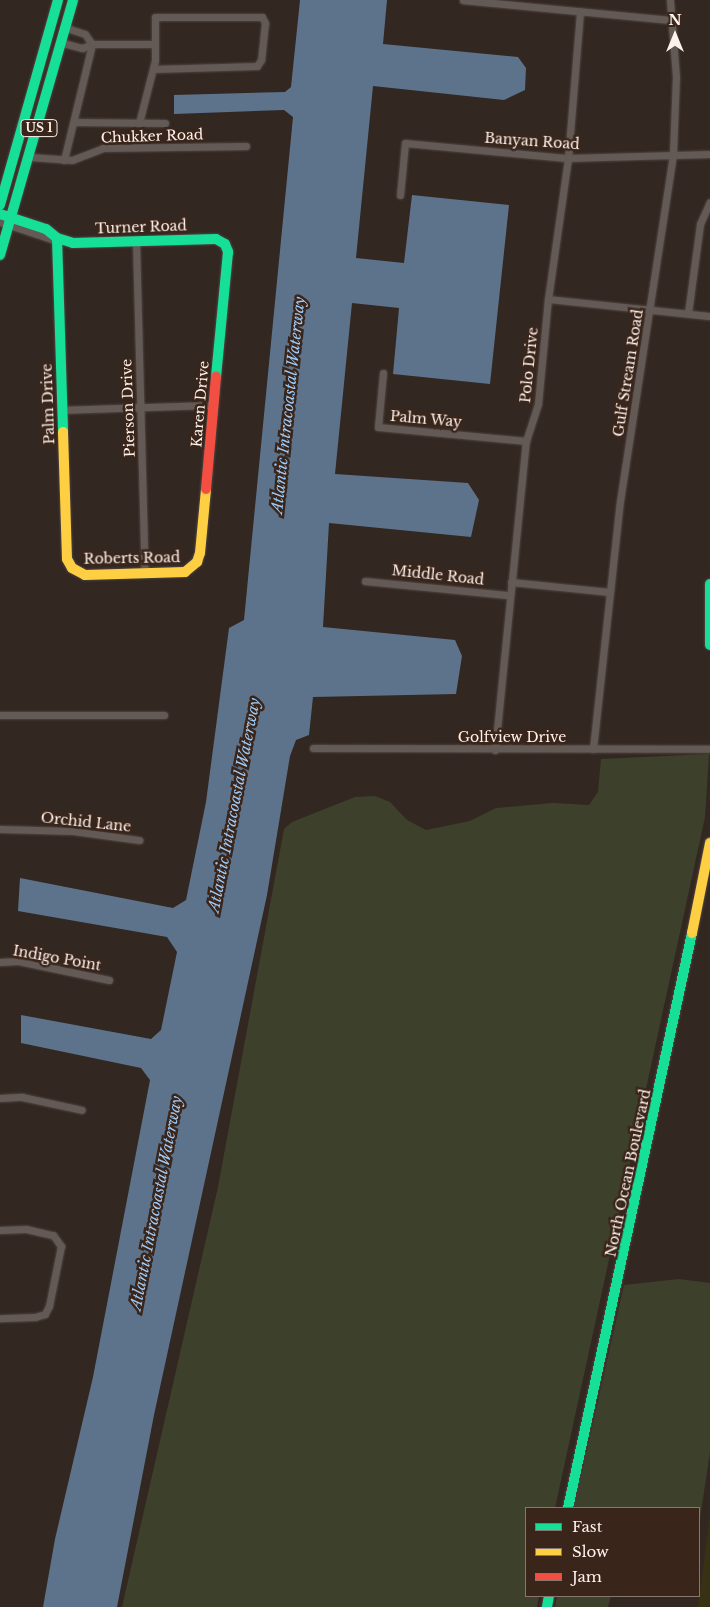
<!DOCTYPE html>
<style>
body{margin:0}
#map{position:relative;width:710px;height:1607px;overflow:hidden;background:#332721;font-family:"Libre Baskerville",serif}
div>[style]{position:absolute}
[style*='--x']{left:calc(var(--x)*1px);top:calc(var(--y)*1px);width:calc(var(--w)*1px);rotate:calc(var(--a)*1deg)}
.green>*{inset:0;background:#3d412b}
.sand>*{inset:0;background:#393113}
.water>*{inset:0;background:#5d738c}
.roads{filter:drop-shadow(0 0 1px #504541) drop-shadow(0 0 1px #504541)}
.street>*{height:7px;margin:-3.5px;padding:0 3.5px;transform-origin:3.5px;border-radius:3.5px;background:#635955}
.fast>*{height:10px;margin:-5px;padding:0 5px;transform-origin:5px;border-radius:5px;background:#16e098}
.slow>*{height:10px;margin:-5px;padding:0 5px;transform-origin:5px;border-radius:5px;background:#ffcf43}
.jam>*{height:10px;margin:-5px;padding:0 5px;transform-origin:5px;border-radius:5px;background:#f24e42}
span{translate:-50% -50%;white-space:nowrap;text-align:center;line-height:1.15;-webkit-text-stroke:5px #3a251a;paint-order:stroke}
.shield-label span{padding:1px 4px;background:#3a251a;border:1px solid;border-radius:4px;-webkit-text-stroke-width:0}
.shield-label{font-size:12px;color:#fef2ec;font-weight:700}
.street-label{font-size:14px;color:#fef2ec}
.water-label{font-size:15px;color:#9eccfb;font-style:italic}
.legend{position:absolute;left:525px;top:1507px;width:175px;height:90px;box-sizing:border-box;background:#3a251a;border:1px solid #88776e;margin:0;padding:6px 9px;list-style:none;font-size:15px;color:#fef2ec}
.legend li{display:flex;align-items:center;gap:10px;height:25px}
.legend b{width:25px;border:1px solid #88776e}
.north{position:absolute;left:650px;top:10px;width:50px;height:50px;-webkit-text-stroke:4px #3a251a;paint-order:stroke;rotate:0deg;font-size:14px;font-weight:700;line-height:20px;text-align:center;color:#fef2ec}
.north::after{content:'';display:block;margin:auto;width:18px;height:22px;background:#fef2ec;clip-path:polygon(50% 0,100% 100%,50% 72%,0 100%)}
</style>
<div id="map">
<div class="green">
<div style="clip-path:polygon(709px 754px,705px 817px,555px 1508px,526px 1508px,526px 1596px,539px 1596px,537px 1607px,122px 1607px,218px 1187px,284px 829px,292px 822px,355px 797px,375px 796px,390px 802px,407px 820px,426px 830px,470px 821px,496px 808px,553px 803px,589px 805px,598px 792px,601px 759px)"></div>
<div style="clip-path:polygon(679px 1279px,710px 1283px,710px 1452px,699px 1525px,699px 1508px,574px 1508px,624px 1285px)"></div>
<div style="clip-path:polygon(557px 1596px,611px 1596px,608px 1607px,555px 1607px)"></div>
</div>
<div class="sand">
<div style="clip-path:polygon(710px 1514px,710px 1607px,698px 1607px)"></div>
</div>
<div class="water">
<div style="clip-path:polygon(300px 0,387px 0,383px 44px,518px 57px,526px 68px,525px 90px,504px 100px,373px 86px,356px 258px,404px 263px,412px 195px,509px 205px,490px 384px,393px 374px,399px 308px,352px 303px,335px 474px,468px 483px,479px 500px,471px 537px,329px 523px,323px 627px,455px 640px,462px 656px,456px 694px,313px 697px,309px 735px,296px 740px,290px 756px,267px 895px,154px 1415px,117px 1607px,43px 1607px,55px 1539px,93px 1377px,150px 1080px,141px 1068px,21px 1043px,21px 1015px,151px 1039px,161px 1030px,177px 952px,167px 937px,18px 911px,20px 878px,173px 908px,186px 900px,206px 802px,229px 628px,244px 620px,293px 117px,284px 110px,174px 114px,174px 95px,285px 92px,291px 87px)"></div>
</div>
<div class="roads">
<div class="street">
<div style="--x:463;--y:0;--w:210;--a:5.5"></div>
<div style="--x:63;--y:43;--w:20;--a:15"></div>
<div style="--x:82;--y:48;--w:11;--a:-22"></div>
<div style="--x:92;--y:44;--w:63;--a:0"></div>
<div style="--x:74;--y:122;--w:91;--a:0.6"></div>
<div style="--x:139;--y:123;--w:65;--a:-75.7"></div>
<div style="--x:155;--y:60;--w:43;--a:-90"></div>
<div style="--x:155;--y:17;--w:107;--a:0"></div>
<div style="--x:262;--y:17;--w:7;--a:63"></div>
<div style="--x:265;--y:23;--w:37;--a:96"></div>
<div style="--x:261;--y:60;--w:7;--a:124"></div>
<div style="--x:257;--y:66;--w:104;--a:178.3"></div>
<div style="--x:30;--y:157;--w:42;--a:4.1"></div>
<div style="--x:72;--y:160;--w:33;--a:-21"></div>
<div style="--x:103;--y:148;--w:143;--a:-0.8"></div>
<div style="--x:64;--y:160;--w:119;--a:-76.4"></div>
<div style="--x:92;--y:44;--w:12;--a:-125"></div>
<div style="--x:85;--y:34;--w:19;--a:-162"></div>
<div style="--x:400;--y:195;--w:52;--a:-84.5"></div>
<div style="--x:405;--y:143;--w:164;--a:5.3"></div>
<div style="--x:568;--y:158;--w:142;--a:-1.6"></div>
<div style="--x:0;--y:222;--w:57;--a:18.4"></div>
<div style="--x:54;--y:240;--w:4;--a:-34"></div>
<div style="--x:136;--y:241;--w:333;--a:88.5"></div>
<div style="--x:548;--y:299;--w:163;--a:6"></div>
<div style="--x:688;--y:313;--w:90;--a:-82.3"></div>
<div style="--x:700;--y:224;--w:24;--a:-66"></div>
<div style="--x:383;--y:373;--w:54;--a:95.3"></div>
<div style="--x:378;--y:427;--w:149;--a:5.4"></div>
<div style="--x:62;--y:410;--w:152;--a:-1.9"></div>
<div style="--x:365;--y:581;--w:145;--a:5.6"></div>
<div style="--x:511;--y:582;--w:99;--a:5.8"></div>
<div style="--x:0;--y:715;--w:164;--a:0"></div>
<div style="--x:313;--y:748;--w:397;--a:0.1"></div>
<div style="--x:593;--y:749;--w:249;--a:-83.8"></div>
<div style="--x:620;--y:501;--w:351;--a:-81.3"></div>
<div style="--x:673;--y:154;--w:77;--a:-87.8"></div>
<div style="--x:676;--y:77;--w:77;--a:-94.5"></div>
<div style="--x:495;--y:750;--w:311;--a:-84.3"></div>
<div style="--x:526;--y:441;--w:39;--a:-72"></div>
<div style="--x:538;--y:404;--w:105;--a:-84.6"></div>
<div style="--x:548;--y:299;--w:142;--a:-81.9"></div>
<div style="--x:568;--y:158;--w:147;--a:-85.3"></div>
<div style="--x:0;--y:829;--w:73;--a:1.6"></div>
<div style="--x:73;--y:831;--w:67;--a:7.8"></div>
<div style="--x:0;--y:962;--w:18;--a:-3"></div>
<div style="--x:18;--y:961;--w:93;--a:11.8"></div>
<div style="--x:0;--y:1098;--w:22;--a:-3"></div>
<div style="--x:22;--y:1097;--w:61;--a:12.2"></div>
<div style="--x:0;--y:1230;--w:26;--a:-2"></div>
<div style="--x:26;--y:1229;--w:28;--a:13"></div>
<div style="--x:53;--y:1235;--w:14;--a:54"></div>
<div style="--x:61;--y:1246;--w:61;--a:101.3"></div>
<div style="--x:49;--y:1306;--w:9;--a:117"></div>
<div style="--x:45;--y:1314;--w:10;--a:163"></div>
<div style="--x:35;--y:1317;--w:35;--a:178"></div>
</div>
<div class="fast">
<div style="--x:0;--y:205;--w:213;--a:-74.2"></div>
<div style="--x:0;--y:214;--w:48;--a:18.1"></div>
<div style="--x:46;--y:229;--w:14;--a:39"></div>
<div style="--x:57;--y:238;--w:17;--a:17"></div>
<div style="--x:73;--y:243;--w:143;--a:-1.6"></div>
<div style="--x:216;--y:239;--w:10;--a:29"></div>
<div style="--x:225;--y:244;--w:9;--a:69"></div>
<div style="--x:228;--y:252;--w:125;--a:95.5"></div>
<div style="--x:57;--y:238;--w:194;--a:88.2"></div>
<div style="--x:0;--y:255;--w:265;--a:-74"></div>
<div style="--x:710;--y:584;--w:61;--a:90"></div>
<div style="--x:568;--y:1508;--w:588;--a:-77.83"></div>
<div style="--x:547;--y:1607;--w:11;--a:-80"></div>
</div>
<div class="slow">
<div style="--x:63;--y:432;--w:127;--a:88.2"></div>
<div style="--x:67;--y:559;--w:10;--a:61"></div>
<div style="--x:72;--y:568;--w:15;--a:28"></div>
<div style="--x:85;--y:575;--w:100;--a:-1.7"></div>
<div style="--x:185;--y:572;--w:16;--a:-40"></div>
<div style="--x:197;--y:562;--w:9;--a:-72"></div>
<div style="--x:200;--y:553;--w:64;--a:-84.6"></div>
<div style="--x:692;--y:933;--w:92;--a:-78.7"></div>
</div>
<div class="jam">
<div style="--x:206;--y:489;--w:113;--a:-84.9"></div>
</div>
</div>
<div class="shield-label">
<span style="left:39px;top:128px">US 1</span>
</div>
<div class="street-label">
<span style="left:152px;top:136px;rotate:-2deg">Chukker Road</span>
<span style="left:532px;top:141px;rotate:4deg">Banyan Road</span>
<span style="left:141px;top:227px;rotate:-2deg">Turner Road</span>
<span style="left:529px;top:365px;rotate:-84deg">Polo Drive</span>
<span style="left:628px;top:373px;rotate:-81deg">Gulf Stream Road</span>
<span style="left:48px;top:404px;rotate:-92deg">Palm Drive</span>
<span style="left:200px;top:404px;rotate:-85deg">Karen Drive</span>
<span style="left:128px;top:408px;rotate:-92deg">Pierson Drive</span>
<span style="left:426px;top:419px;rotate:5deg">Palm Way</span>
<span style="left:132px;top:558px;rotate:-1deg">Roberts Road</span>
<span style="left:438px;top:575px;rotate:6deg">Middle Road</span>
<span style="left:512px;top:737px">Golfview Drive</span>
<span style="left:86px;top:822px;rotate:6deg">Orchid Lane</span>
<span style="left:57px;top:958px;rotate:10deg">Indigo Point</span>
<span style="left:628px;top:1173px;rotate:-78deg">North Ocean Boulevard</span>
</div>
<div class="water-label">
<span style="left:288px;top:405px;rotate:-84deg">Atlantic Intracoastal Waterway</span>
<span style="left:234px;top:805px;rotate:-79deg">Atlantic Intracoastal Waterway</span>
<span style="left:156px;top:1203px;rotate:-79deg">Atlantic Intracoastal Waterway</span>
</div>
<ul class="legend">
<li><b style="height:6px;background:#16e098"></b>Fast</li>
<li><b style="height:6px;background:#ffcf43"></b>Slow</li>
<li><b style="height:6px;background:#f24e42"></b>Jam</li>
</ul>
<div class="north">N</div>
</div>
